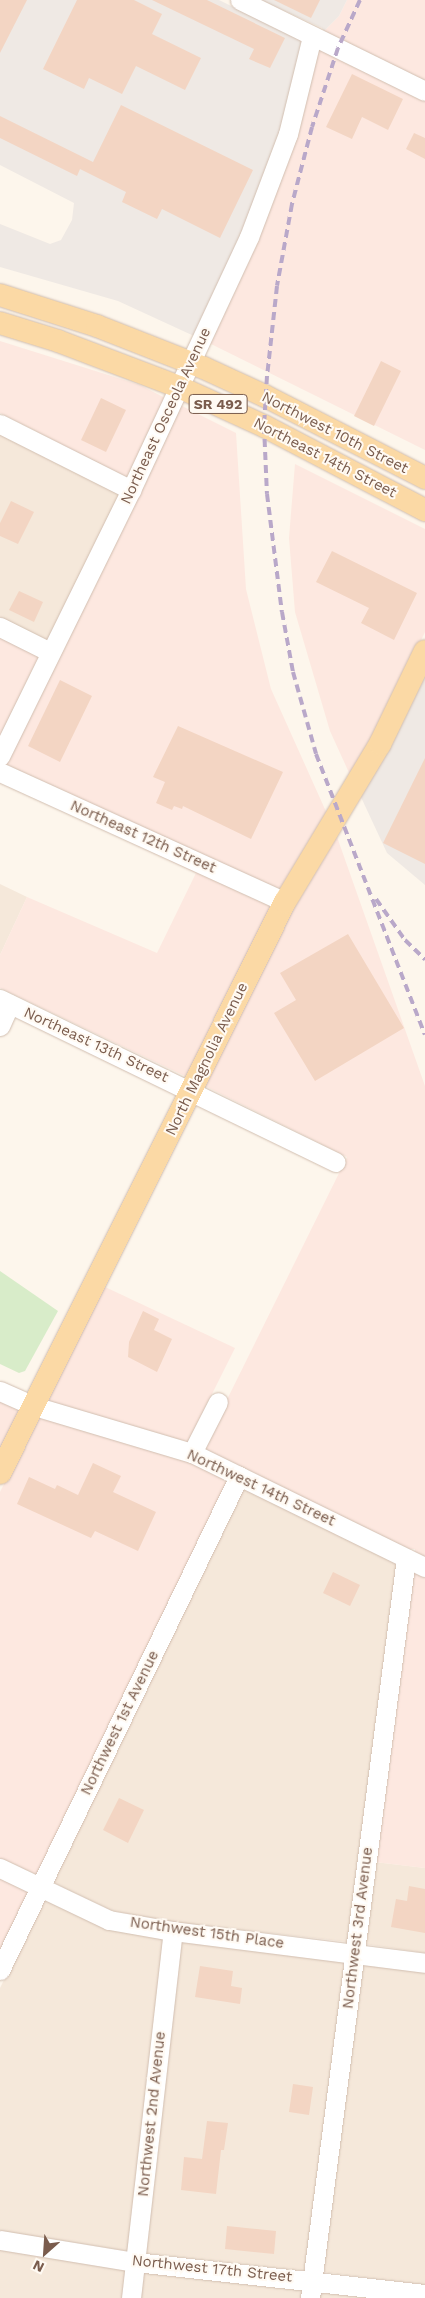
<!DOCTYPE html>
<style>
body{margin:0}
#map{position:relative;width:425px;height:2298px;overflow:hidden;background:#fdf6ec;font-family:"Work Sans",sans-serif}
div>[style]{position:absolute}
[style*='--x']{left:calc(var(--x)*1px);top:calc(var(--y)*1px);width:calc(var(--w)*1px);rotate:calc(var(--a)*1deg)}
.residential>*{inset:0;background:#f5e8da}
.commercial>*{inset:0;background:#fde8e0}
.industrial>*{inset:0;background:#efe9e4}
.green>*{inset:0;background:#d8ecc9}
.building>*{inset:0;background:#f3d5c3}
.roads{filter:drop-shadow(0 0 1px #d1beb0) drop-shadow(0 0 1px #d1beb0)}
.minor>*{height:19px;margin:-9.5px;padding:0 9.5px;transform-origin:9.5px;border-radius:9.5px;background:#fff}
.major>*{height:22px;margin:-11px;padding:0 11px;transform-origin:11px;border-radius:11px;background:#fbd9a5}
.rail>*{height:4px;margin-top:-2px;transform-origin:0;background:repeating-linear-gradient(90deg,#b9a8c9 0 8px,transparent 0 13px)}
span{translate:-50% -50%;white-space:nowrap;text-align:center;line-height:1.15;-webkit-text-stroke:4px #fffaf3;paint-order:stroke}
.shield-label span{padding:1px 4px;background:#fffaf3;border:1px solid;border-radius:4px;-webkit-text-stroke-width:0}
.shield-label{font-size:14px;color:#7a5c4d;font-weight:700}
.street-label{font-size:15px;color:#7a5c4d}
.north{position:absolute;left:20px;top:2228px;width:50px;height:50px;-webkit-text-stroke:4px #fffaf3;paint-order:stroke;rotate:206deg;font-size:14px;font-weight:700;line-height:20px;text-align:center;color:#7a5c4d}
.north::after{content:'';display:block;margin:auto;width:18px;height:22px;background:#7a5c4d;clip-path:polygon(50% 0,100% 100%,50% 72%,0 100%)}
</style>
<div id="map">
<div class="residential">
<div style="clip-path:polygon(0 434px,120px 494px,47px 640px,0 617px)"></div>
<div style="clip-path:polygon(0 884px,27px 897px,0 955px)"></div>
<div style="clip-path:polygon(244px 1489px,397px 1563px,348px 1942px,174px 1922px,113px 1911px,52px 1882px)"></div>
<div style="clip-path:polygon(375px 1862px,425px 1868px,425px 1953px,364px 1944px)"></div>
<div style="clip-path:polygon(44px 1899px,164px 1938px,128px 2251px,0 2231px,0 1988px)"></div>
<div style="clip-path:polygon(180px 1941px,346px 1960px,306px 2271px,144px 2253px)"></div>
<div style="clip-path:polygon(362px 1962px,425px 1972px,425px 2285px,322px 2272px)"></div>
<div style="clip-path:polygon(0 2250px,126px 2269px,123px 2298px,0 2298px)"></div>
<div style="clip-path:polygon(143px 2272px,303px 2289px,302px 2298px,140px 2298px)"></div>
<div style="clip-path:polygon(320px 2291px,381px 2298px,319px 2298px)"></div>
</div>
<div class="commercial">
<div style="clip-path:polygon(347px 0,425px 0,425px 81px,324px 31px,339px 16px)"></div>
<div style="clip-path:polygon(317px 48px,425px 101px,425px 450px,209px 343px,257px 241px,278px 186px,296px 135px)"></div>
<div style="clip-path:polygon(0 341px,140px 385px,165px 398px,128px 478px,0 413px)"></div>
<div style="clip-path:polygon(180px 405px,236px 433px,246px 589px,271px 689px,328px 816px,283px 891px,5px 764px)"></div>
<div style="clip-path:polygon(295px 464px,425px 529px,425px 632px,373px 740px,351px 777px,330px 731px,295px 612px,289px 538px)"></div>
<div style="clip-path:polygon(0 638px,39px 656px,0 737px)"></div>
<div style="clip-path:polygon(336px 834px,425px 1086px,425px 1557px,415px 1552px,415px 1549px,409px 1549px,203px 1448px,347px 1157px,203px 1085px,293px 906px)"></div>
<div style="clip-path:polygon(124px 839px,274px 907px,189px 1078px,0 988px,0 955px,27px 897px,157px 953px,196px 873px)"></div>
<div style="clip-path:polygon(103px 1286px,235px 1348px,188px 1442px,46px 1401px)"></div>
<div style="clip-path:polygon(0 1401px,22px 1411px,0 1456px)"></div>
<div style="clip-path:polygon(38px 1417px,188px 1462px,227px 1481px,37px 1875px,0 1858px,0 1492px)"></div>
<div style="clip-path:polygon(412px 1571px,425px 1578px,425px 1868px,375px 1862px)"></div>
<div style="clip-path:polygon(0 1878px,29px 1892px,0 1951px)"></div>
</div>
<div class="industrial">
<div style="clip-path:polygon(0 0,219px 0,302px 41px,280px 131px,242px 234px,194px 336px,118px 301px,0 267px,0 224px,50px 244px,61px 240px,72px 220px,74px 203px,0 165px)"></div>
<div style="clip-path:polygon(261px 0,347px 0,339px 16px,324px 31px,322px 28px)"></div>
<div style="clip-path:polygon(425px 670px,425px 885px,387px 853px,360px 795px)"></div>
</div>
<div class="green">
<div style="clip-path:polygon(0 1271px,58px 1311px,25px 1371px,19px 1373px,0 1364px)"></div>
</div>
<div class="building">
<div style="clip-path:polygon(0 0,27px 0,0 53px)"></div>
<div style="clip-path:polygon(77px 0,134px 0,162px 14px,152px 34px,201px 58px,185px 90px,136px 66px,122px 94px,89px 78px,84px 89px,43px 69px)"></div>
<div style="clip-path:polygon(152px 0,207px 0,285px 38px,270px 68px,249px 59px,254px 49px)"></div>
<div style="clip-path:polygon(274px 0,320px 0,311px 18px)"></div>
<div style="clip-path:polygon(352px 74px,403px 99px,388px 130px,362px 117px,352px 139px,326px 127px)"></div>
<div style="clip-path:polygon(121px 105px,253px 170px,220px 238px,162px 209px,157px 219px,122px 202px,126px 192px,80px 169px,77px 176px,0 138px,0 116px,93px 162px)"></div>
<div style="clip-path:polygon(414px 133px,425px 138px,425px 159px,406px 149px)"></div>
<div style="clip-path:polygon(381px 361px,401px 371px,374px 426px,354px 416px)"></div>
<div style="clip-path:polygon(101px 398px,126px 410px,106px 452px,81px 440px)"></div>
<div style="clip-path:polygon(11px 501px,34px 512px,18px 544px,0 536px,0 523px)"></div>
<div style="clip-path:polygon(332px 551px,417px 593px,394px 640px,361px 623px,369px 608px,316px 582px)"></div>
<div style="clip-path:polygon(19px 591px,43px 602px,34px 622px,9px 610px)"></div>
<div style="clip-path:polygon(60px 680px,92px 696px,60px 762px,28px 746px)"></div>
<div style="clip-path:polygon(178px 726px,283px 772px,251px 839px,183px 806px,182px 809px,174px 806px,172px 810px,156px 803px,165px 782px,153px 777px)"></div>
<div style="clip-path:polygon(425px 758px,425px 864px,383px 843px)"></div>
<div style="clip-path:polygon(348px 934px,404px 1028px,315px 1081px,274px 1013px,296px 1000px,280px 973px)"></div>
<div style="clip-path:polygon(143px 1311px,159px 1319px,154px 1330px,172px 1339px,157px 1372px,128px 1357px,129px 1342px)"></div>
<div style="clip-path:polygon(93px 1463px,121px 1476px,113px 1492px,156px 1512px,138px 1551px,95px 1531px,91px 1538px,17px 1504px,29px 1477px,55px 1489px,57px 1485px,78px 1495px)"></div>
<div style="clip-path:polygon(333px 1572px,360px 1585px,350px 1606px,323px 1593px)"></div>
<div style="clip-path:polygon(119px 1798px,144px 1810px,128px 1843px,103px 1830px)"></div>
<div style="clip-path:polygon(409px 1886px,425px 1889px,425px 1933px,391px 1927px,396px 1899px,407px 1901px)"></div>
<div style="clip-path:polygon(200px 1966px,233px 1971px,231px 1986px,242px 1988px,240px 2004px,195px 1997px)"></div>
<div style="clip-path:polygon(293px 2084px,313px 2087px,309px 2115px,289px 2112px)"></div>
<div style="clip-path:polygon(207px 2121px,228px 2123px,224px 2150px,221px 2150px,216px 2194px,181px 2190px,184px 2157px,202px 2159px)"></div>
<div style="clip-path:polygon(227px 2226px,276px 2231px,274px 2254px,225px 2249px)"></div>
</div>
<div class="roads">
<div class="minor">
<div style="--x:240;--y:0;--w:206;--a:26.2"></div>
<div style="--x:0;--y:424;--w:147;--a:26.7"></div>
<div style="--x:0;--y:627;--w:56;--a:26.6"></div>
<div style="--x:0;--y:756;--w:297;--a:-63.8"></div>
<div style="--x:131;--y:490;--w:279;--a:-65"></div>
<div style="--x:249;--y:237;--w:110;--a:-69.3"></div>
<div style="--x:288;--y:134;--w:101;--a:-76.2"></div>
<div style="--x:0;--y:772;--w:313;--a:24.5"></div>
<div style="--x:0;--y:999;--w:373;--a:25.9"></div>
<div style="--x:0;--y:1026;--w:24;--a:-66"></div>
<div style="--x:0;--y:1391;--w:37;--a:24"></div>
<div style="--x:34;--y:1406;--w:165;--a:16.6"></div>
<div style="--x:192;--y:1453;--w:259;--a:26.1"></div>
<div style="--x:192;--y:1453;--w:57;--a:-63"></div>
<div style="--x:0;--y:1868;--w:121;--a:25.5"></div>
<div style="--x:109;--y:1920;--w:65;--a:9.8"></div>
<div style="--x:173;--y:1931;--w:254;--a:7.2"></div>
<div style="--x:0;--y:1970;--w:549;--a:-64.18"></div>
<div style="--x:0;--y:2240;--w:137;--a:9.3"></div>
<div style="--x:135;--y:2262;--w:292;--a:6.3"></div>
<div style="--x:131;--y:2298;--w:369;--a:-83.5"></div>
<div style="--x:310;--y:2298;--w:746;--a:-82.61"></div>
</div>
<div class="major">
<div style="--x:0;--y:295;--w:102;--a:17.7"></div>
<div style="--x:97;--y:326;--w:115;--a:21.4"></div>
<div style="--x:204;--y:368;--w:67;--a:24.7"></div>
<div style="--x:265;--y:396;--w:180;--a:27.1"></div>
<div style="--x:0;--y:323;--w:61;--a:17.2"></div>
<div style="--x:58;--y:341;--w:129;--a:20.8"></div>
<div style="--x:179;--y:387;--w:94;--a:24.6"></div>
<div style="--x:264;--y:426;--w:182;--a:27.6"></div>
<div style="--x:0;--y:1473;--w:638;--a:-63.48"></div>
<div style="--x:285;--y:902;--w:184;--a:-59"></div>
<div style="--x:380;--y:744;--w:103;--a:-64.2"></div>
</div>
</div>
<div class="rail">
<div style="--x:360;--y:0;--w:53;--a:114.6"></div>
<div style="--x:338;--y:48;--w:83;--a:108.2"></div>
<div style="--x:312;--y:127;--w:80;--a:104.6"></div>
<div style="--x:292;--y:204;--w:83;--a:100.4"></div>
<div style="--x:277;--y:286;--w:91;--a:96.3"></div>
<div style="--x:267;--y:376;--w:50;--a:93.4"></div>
<div style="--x:264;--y:426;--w:68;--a:87.5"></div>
<div style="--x:267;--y:494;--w:119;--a:82.8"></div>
<div style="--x:282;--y:612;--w:61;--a:79.6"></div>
<div style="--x:293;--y:672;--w:85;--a:74.3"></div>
<div style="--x:316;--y:754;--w:301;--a:68.8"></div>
<div style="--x:376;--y:899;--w:50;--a:54.7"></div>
<div style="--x:405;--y:940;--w:28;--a:44"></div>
</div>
<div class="shield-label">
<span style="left:218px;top:404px">SR 492</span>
</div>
<div class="street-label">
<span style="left:166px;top:416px;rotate:-65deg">Northeast Osceola Avenue</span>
<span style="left:335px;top:433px;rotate:27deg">Northwest 10th Street</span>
<span style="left:325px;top:458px;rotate:27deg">Northeast 14th Street</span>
<span style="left:143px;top:837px;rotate:24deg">Northeast 12th Street</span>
<span style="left:96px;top:1045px;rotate:25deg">Northeast 13th Street</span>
<span style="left:207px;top:1059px;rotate:-64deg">North Magnolia Avenue</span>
<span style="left:261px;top:1488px;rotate:25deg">Northwest 14th Street</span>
<span style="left:120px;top:1723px;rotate:-64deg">Northwest 1st Avenue</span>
<span style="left:358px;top:1928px;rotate:-83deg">Northwest 3rd Avenue</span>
<span style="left:207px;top:1933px;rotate:8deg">Northwest 15th Place</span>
<span style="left:152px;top:2114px;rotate:-84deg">Northwest 2nd Avenue</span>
<span style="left:212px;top:2269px;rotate:6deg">Northwest 17th Street</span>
</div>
<div class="north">N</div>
</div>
